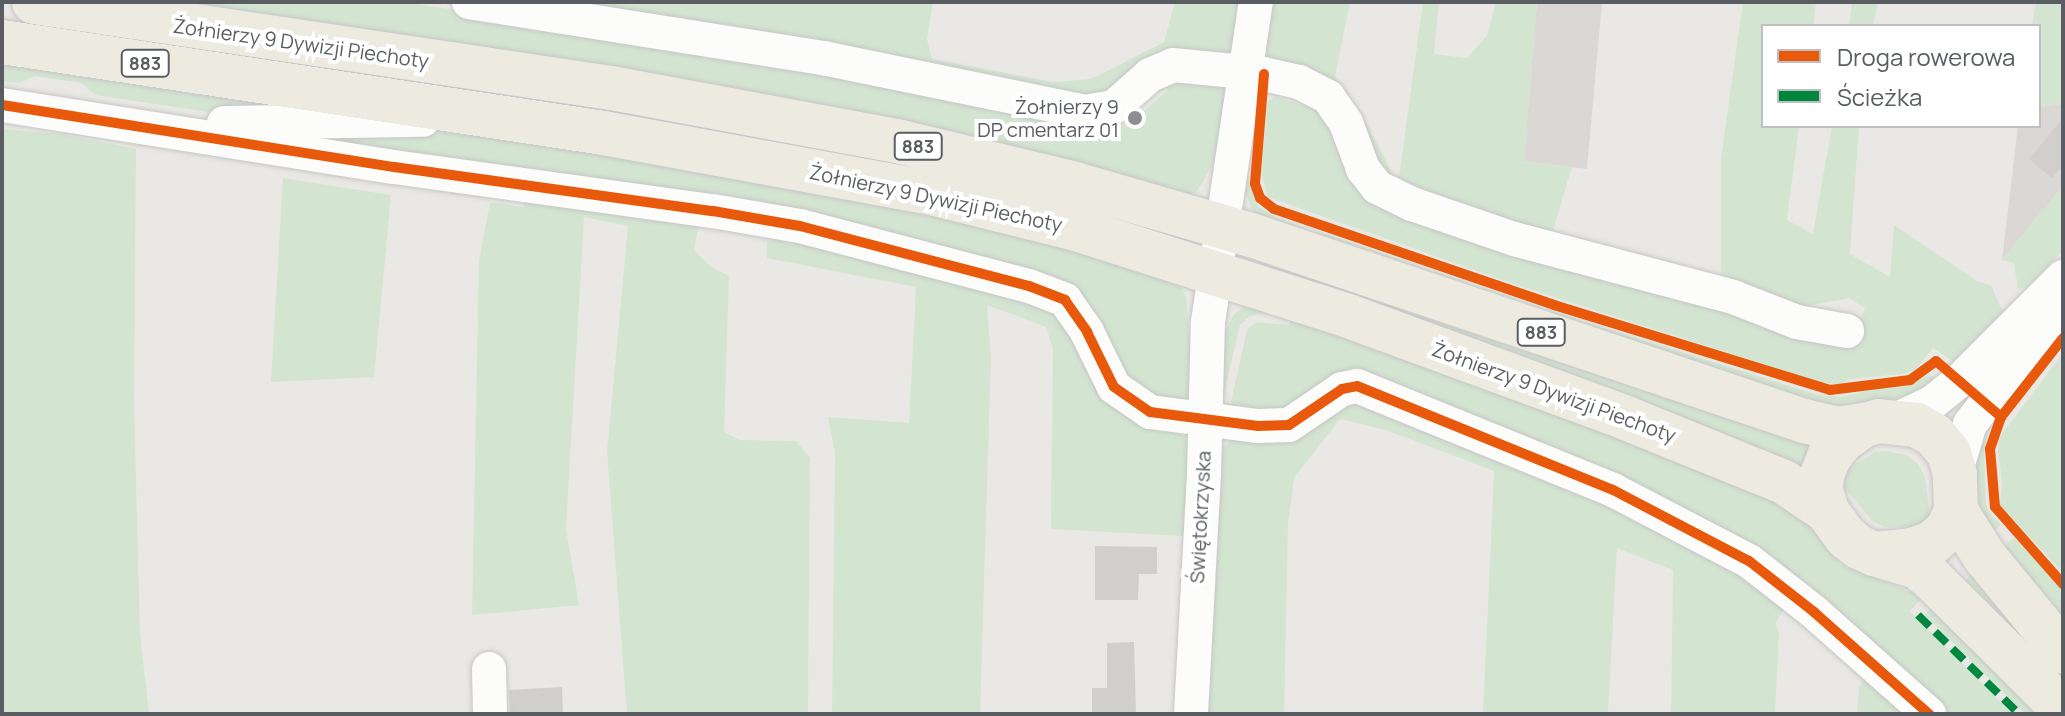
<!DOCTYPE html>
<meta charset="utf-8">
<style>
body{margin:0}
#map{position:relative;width:2065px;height:716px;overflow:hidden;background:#eae8e4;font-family:Manrope,sans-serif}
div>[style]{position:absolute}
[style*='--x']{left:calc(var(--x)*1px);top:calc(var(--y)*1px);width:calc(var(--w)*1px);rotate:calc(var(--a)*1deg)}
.industrial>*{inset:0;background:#dad7d4}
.green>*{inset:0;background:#d3e5d0}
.building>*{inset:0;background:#d1cfcd}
.roads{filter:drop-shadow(0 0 2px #c6c6c6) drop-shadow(0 0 2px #c6c6c6)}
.minor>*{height:34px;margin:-17px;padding:0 17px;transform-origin:17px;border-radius:17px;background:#fcfcfb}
.highway>*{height:44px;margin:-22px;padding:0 22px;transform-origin:22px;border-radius:22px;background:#edeae0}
.quiet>*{height:8px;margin-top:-4px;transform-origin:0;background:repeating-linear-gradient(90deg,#00873e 0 16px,transparent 0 24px)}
.cycleway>*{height:10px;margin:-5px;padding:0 5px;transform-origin:5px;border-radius:5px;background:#e8590c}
.dots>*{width:22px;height:22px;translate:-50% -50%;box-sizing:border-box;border:4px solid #fff;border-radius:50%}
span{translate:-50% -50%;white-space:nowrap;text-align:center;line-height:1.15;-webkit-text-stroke:8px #fff;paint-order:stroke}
.shield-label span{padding:2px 6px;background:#fff;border:2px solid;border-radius:6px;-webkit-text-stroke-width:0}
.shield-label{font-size:18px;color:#5a5e62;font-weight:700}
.street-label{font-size:20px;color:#5a5e62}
.poi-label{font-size:20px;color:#5a5e62}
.right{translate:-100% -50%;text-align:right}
.frame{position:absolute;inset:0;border:4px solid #5a5e62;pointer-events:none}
.legend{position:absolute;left:1761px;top:24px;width:280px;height:104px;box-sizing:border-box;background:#fff;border:2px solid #bdbfc0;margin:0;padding:10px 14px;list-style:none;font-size:24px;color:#5a5e62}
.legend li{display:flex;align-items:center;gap:16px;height:40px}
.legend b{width:40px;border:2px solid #bdbfc0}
</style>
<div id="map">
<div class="industrial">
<div style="clip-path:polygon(1537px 2px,1602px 2px,1587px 169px,1524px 161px)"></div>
<div style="clip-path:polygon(2063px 104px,2063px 186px,2002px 260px,2018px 126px,2039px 126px,2039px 107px)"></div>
</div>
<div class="green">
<div style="clip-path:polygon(139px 2px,403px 2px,606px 33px,1095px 124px,1100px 134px,1129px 124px,1168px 90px,1161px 79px,1221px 82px,1228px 90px,1229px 106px,1214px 161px,1203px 182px,1195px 193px,1174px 196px)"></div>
<div style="clip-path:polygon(555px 2px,933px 2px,927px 39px,932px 59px,1053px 82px,1091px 79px,1164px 42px,1175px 2px,1244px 2px,1236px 54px,1092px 102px)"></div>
<div style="clip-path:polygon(1267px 2px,1350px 2px,1335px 77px,1368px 126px,1398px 185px,1423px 2px,1439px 2px,1434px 54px,1467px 58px,1487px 36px,1496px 2px,1537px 2px,1524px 161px,1572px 167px,1550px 240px,1398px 186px,1364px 148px,1263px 61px)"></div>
<div style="clip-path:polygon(1743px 2px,1816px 2px,1813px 26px,1763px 26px,1763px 126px,1799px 126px,1787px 220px,1813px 234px,1832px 126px,1859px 126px,1850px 254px,1890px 277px,1894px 225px,1977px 281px,1991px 286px,2003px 312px,1955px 363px,1933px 348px,1916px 369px,1903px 374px,1851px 379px,1840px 384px,1823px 383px,1511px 283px,1268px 197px,1261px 172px,1268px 101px,1276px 97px,1318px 110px,1332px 119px,1355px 180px,1369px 193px,1404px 211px,1569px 264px,1711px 298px,1791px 328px,1852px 342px,1865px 308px,1849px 298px,1811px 305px,1800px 315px,1721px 274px,1721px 159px)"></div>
<div style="clip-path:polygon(1852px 2px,1878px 2px,1873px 26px,1849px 26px)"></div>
<div style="clip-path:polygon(2036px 2px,2063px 2px,2063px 104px,2039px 107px,2039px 26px,2032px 26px)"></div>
<div style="clip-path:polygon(2px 59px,320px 104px,215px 113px,95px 95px,82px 83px,35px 76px,19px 83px,2px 81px)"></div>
<div style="clip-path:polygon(329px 128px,489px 130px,1026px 233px,1173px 277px,1186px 296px,1193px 388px,1185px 400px,1173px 405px,1129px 383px,1068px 286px,277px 141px)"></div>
<div style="clip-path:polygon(2px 129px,61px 134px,136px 149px,134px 401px,140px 633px,149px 714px,2px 714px)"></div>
<div style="clip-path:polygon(1247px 177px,1258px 206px,1276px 218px,1303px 227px,1300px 238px,1256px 217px,1246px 194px)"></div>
<div style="clip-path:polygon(283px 178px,391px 195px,374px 377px,271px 382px)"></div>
<div style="clip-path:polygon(2063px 186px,2063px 250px,2028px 287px,2018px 289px,2014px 263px,2002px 260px)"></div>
<div style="clip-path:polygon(524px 197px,689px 217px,698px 229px,694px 250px,711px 267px,729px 276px,724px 432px,740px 440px,796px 441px,810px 458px,808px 714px,627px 714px,607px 452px,628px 226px,584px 217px,566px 529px,579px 605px,472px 615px,479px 260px,490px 202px,524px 207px)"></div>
<div style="clip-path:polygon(1318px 231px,1517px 301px,1819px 395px,1841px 397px,1870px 390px,1904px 387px,1930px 375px,1938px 381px,1904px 397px,1834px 406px,1818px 405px,1314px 243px)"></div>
<div style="clip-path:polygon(797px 237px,1051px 305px,1190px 443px,1185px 536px,1051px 529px,1053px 348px,1046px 327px,987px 305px,991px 357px,980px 714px,832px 714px,835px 452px,828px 417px,909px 423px,916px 287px,767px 258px,767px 242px,776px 240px,794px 245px)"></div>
<div style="clip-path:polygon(1306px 267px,1823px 446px,1810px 476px,1300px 287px)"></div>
<div style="clip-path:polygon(1249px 303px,1268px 312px,1250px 316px,1240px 325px,1222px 402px,1220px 359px,1226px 329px,1234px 314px)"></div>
<div style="clip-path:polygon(1294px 311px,1778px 498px,1804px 517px,1840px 564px,1923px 597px,1910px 611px,2012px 714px,1938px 714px,1809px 600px,1384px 389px,1280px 416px,1230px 406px,1247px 330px,1256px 322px,1289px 325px)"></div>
<div style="clip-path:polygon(2063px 353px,2063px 573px,2000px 505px,2002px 481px,1998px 451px,1999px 438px)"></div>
<div style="clip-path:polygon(1346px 401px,1364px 401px,1576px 488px,1708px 551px,1786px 606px,1775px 624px,1779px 632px,1775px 714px,1671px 714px,1673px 570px,1617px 548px,1608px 714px,1483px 714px,1494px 471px,1386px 430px,1340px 419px,1294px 478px,1288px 524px,1284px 714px,1203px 714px,1214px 522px,1222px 449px,1233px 438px)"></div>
<div style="clip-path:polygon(1990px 425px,1984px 451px,1986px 502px,1988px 511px,2001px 525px,1989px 537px,1979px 504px,1976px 466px,1980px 430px)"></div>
<div style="clip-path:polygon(1888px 451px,1906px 455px,1918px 464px,1925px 477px,1930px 517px,1917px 526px,1885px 527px,1872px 521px,1842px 485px,1851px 467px,1875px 452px)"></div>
<div style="clip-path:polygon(2014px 537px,2063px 591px,2063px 627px,2000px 550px)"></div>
<div style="clip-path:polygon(1977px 569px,2063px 671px,2063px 689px,1962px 583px)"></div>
<div style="clip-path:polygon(1933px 606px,2040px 714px,2025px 714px,1925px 615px)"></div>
<div style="clip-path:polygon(1867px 674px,1914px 714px,1857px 714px,1859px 687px)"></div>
</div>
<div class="building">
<div style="clip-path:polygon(2063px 118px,2063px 165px,2052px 178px,2029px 159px)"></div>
<div style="clip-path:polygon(1095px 546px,1157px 547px,1157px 574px,1139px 574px,1138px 600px,1095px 600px)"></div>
<div style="clip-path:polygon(1134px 642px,1136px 713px,1092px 714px,1092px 688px,1107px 688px,1107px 643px)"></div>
<div style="clip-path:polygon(562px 687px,563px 714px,510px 714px,509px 690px)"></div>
</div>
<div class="roads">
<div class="minor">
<div style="--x:469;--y:2;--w:358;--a:9"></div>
<div style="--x:823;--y:58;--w:268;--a:11.6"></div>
<div style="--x:1085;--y:112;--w:29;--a:-10"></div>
<div style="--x:1114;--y:107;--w:48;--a:-41.6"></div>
<div style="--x:1150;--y:75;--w:25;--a:-23"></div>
<div style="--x:1173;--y:65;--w:91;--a:5.6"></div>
<div style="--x:1264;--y:74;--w:36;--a:13"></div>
<div style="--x:1299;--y:82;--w:33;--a:27"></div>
<div style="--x:1328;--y:97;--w:32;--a:55"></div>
<div style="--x:1346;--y:123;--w:49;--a:69.7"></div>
<div style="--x:1363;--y:169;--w:23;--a:52"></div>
<div style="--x:1377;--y:187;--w:39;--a:26"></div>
<div style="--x:1412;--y:204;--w:108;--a:18.9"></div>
<div style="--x:1514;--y:239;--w:227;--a:14.8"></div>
<div style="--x:1733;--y:297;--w:69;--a:21.3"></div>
<div style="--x:1797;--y:322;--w:51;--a:10.2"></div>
<div style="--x:2;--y:105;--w:397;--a:9"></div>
<div style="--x:394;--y:167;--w:322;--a:7.9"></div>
<div style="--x:713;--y:211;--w:88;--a:9.8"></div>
<div style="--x:800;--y:226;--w:237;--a:14.7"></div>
<div style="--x:1029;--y:286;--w:39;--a:21"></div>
<div style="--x:1065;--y:300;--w:39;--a:55"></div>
<div style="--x:1087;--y:332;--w:61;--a:63.9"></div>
<div style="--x:1114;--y:387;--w:44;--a:34.8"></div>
<div style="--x:1150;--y:412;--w:109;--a:7.4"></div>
<div style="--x:1258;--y:426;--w:31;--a:-2"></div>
<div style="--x:1289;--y:425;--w:64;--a:-34.2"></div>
<div style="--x:1342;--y:389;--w:15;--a:-11"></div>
<div style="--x:1357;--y:386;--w:276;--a:22.1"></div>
<div style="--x:1613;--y:490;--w:153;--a:27.6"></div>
<div style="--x:1749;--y:561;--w:83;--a:38.1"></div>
<div style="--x:1814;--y:612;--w:154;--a:41.6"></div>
<div style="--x:224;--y:123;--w:199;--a:-0.9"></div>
<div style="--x:1895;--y:420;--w:42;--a:-25.3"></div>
<div style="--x:1933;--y:402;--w:33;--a:-39"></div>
<div style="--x:1959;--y:381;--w:147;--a:-45"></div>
<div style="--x:1955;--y:474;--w:52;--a:-73.3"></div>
<div style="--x:1970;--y:424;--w:151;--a:-52"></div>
<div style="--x:489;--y:669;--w:45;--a:88.7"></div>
<div style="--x:1191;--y:714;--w:241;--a:-86.9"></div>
<div style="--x:1204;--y:473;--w:151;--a:-88.5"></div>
<div style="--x:1208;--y:322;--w:324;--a:-81.5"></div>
</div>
<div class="highway">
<div style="--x:34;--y:2;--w:583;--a:8.48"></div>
<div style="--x:611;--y:88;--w:291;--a:10.5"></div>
<div style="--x:897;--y:141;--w:180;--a:13.5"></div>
<div style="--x:1072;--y:183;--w:186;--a:16.2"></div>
<div style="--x:1251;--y:235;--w:583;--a:18.59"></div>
<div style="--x:1804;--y:421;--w:35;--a:13"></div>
<div style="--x:1838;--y:429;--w:26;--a:-9"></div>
<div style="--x:2;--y:42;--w:609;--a:8.6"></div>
<div style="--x:604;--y:133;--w:328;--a:10.4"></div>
<div style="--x:927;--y:192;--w:154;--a:13.9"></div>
<div style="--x:1076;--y:229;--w:286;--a:17.7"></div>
<div style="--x:1348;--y:316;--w:296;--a:20.1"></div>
<div style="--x:1626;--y:418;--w:170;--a:22.1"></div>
<div style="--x:1784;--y:482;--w:52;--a:34"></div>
<div style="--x:1956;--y:511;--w:53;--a:58.1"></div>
<div style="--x:1984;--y:556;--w:124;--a:50.5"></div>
<div style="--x:1874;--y:554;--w:38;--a:-6"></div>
<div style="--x:1912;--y:550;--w:21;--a:-19"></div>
<div style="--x:1932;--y:543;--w:20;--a:-41"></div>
<div style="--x:1947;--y:530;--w:21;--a:-65"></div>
<div style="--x:1956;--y:511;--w:37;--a:-92"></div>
<div style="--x:1955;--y:474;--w:22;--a:-106"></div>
<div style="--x:1949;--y:453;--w:23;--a:-130"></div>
<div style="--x:1934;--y:435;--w:21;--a:-151"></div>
<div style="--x:1916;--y:425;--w:37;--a:-174"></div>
<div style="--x:1879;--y:421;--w:16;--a:165"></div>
<div style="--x:1864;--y:425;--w:27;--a:144"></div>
<div style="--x:1842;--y:441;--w:21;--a:129"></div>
<div style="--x:1829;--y:457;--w:19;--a:111"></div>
<div style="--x:1822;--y:475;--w:15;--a:94"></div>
<div style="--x:1821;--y:490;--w:22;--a:74"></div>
<div style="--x:1827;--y:511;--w:32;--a:54"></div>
<div style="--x:1846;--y:537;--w:16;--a:38"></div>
<div style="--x:1859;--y:547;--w:17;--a:25"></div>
<div style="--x:1874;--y:554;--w:45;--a:16.8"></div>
<div style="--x:1917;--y:567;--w:18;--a:38"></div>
<div style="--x:1931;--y:578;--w:186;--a:44.8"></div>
</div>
</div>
<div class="quiet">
<div style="--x:1918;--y:615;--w:141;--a:44.4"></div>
</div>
<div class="cycleway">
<div style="--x:1264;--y:74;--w:110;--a:94.7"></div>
<div style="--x:1255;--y:184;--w:15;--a:70"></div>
<div style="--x:1260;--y:198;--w:18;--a:38"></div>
<div style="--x:1274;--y:209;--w:296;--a:18.9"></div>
<div style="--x:1554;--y:305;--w:289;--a:17.1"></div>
<div style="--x:1830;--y:390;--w:81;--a:-7.1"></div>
<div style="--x:1910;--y:380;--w:32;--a:-36"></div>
<div style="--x:1936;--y:361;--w:86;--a:40.7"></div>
<div style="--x:2;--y:105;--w:397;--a:9"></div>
<div style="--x:394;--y:167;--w:322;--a:7.9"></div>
<div style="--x:713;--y:211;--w:88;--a:9.8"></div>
<div style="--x:800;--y:226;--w:237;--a:14.7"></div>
<div style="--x:1029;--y:286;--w:39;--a:21"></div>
<div style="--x:1065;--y:300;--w:39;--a:55"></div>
<div style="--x:1087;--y:332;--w:61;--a:63.9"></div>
<div style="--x:1114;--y:387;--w:44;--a:34.8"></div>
<div style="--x:1150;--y:412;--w:109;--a:7.4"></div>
<div style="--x:1258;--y:426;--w:31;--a:-2"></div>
<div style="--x:1289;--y:425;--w:64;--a:-34.2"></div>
<div style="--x:1342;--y:389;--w:15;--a:-11"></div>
<div style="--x:1357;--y:386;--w:276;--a:22.1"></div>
<div style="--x:1613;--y:490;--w:153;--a:27.6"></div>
<div style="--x:1749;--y:561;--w:83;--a:38.1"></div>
<div style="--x:1814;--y:612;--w:154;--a:41.6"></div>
<div style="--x:2063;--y:338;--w:100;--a:128.1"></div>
<div style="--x:2001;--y:417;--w:34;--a:109"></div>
<div style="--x:1990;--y:449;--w:58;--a:85.1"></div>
<div style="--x:1995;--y:507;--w:103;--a:48.6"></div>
</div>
<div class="dots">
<div style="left:1135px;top:118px;background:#8c8e90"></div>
</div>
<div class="shield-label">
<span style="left:145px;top:63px">883</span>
<span style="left:918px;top:146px">883</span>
<span style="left:1541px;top:332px">883</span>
</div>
<div class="street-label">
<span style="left:301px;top:43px;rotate:8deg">Żołnierzy 9 Dywizji Piechoty</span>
<span style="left:936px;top:198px;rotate:12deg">Żołnierzy 9 Dywizji Piechoty</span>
<span style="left:1554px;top:392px;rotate:20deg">Żołnierzy 9 Dywizji Piechoty</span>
<span style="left:1200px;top:517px;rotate:-87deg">Świętokrzyska</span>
</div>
<div class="poi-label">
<span class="right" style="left:1119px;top:118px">Żołnierzy 9<br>DP cmentarz 01</span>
</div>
<div class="frame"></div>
<ul class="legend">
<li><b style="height:10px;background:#e8590c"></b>Droga rowerowa</li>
<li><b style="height:10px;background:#00873e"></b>Ścieżka</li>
</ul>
</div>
